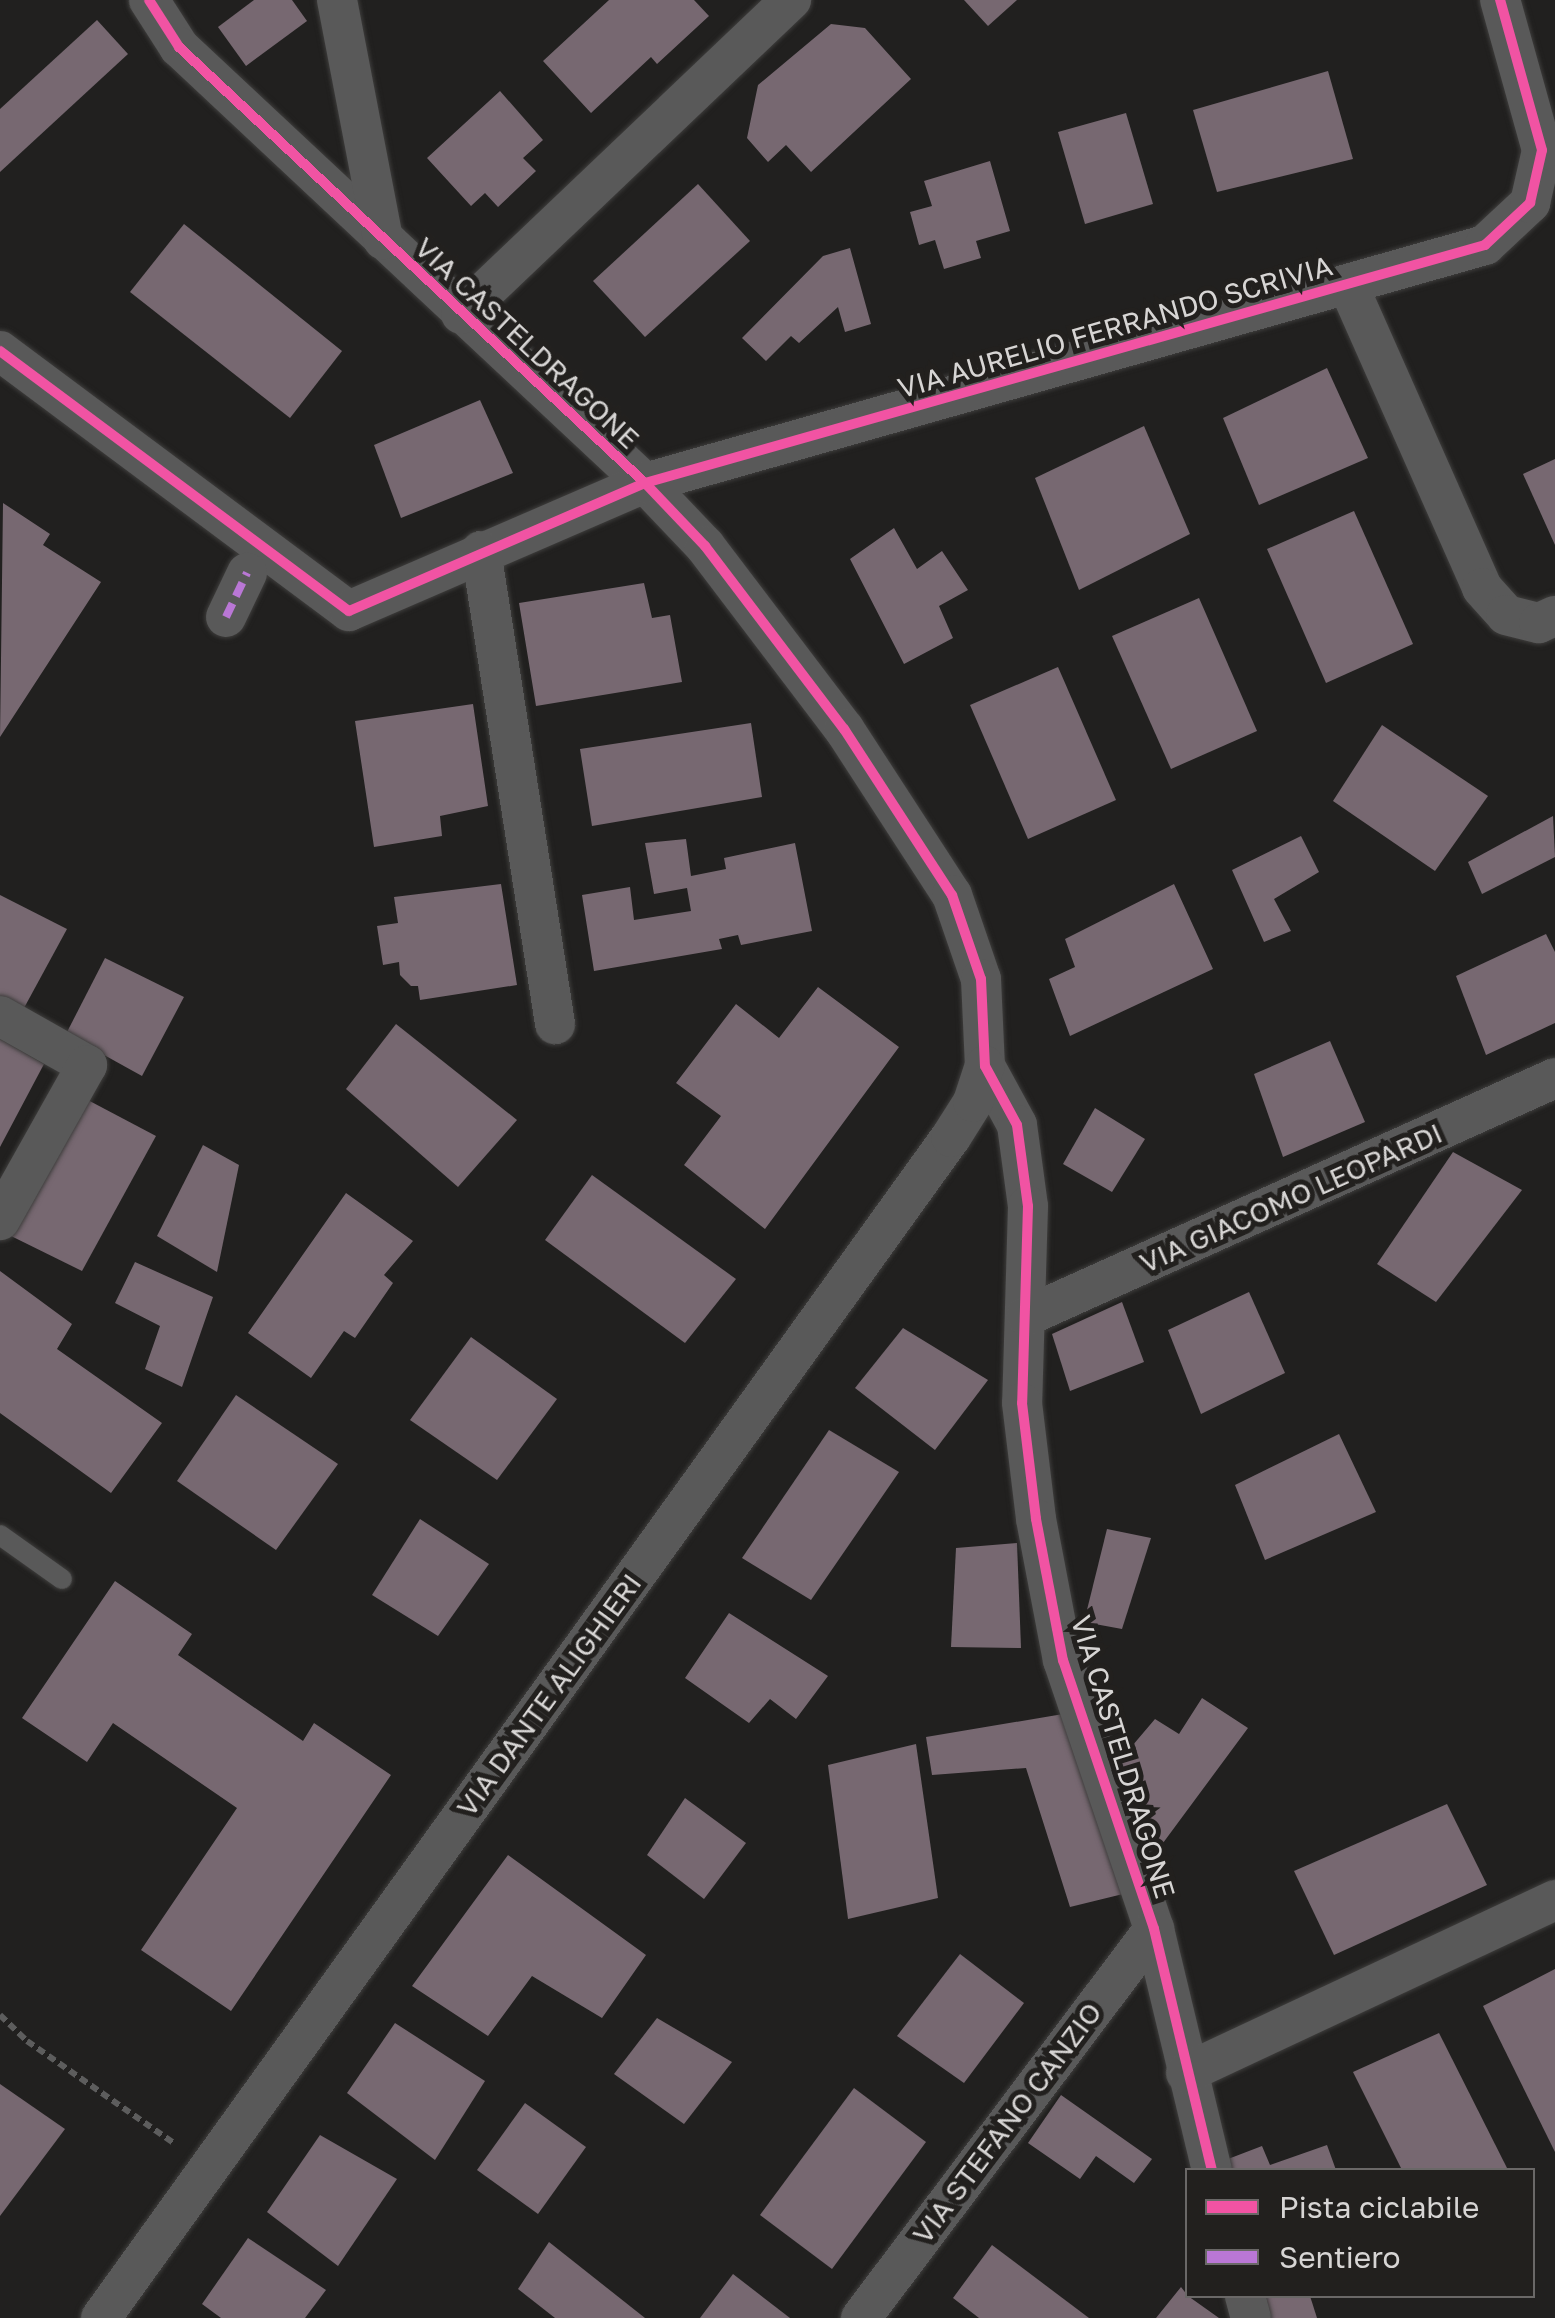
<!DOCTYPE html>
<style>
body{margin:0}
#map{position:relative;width:1555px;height:2318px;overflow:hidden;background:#21201f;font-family:"Golos Text",sans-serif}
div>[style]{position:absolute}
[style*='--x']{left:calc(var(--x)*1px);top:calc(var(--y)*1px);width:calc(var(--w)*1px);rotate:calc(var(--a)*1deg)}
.building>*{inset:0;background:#776871}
.path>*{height:6px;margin-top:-3px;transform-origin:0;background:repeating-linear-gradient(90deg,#5d5d5d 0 8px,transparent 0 13px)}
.roads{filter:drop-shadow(0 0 2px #3e3d3c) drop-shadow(0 0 2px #3e3d3c)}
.lane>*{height:20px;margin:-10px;padding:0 10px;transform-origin:10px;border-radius:10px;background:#595959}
.street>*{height:40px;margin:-20px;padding:0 20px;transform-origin:20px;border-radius:20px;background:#595959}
.quiet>*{height:8px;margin-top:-4px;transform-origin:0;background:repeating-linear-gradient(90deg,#ba77d6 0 15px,transparent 0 23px)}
.cycleway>*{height:10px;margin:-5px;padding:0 5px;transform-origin:5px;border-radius:5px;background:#f153a3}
span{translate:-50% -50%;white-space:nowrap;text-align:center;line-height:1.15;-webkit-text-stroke:10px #22201e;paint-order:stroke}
.street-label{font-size:28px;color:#d7d5d4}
.legend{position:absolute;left:1185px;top:2168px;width:350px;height:130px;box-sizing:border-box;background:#22201e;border:2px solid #6a6867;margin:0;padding:12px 18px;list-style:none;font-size:30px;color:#d7d5d4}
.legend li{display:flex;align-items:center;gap:20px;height:50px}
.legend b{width:50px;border:2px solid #6a6867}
</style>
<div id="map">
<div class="building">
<div style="clip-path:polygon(254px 0,292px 0,307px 21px,246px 66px,218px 27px)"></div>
<div style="clip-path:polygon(609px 0,694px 0,709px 16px,657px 64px,651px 57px,591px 113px,543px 61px)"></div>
<div style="clip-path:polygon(964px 0,1017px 0,988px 26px)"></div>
<div style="clip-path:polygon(97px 20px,128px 54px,0 172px,0 109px)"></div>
<div style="clip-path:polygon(831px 24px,865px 28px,911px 79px,811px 172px,786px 145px,768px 162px,747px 138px,758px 85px)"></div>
<div style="clip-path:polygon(1328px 71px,1353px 159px,1217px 192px,1193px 110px)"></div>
<div style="clip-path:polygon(500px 91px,543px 140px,523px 158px,536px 171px,498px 207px,485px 193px,471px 206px,427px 158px)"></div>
<div style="clip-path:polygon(1126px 113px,1153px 204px,1085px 224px,1058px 132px)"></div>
<div style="clip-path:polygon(990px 161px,1010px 231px,976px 241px,981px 258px,944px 269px,935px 240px,919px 245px,910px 212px,932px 206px,924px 181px)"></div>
<div style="clip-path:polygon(698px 184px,750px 241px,645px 337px,593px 281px)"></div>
<div style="clip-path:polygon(184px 224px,342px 351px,290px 418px,130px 292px)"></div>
<div style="clip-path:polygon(850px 248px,871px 324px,845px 332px,838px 307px,799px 343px,791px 336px,766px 361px,742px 338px,823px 256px)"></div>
<div style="clip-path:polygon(1327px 368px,1368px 458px,1259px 505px,1223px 418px)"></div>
<div style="clip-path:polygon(480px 400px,513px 473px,401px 518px,374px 445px)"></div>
<div style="clip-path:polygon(1144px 426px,1190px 534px,1079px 590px,1035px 478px)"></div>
<div style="clip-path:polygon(1555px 459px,1555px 545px,1523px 474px)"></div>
<div style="clip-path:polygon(3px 503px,50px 534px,43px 545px,101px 582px,0 737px)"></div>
<div style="clip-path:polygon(1354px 511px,1413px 644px,1326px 683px,1267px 549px)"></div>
<div style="clip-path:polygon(894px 528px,917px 569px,942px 551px,968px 590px,939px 606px,953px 638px,904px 664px,850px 559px)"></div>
<div style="clip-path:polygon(644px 583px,652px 618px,670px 615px,682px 682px,536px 706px,519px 603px)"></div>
<div style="clip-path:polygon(1199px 598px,1257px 731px,1171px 769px,1112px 636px)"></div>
<div style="clip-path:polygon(1058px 667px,1116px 800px,1028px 839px,970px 705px)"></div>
<div style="clip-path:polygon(473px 704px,488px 806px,440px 816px,442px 836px,374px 847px,355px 721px)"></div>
<div style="clip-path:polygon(751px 723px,762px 797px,592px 826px,580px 749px)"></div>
<div style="clip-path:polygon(1382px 725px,1488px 796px,1435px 871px,1333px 801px)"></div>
<div style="clip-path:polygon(1553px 816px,1555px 857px,1482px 894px,1468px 862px)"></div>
<div style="clip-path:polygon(1301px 836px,1319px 872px,1274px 899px,1291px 931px,1264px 942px,1232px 870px)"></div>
<div style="clip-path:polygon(686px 839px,691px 876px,726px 869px,724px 858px,795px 843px,812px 931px,741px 945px,738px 935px,719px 939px,722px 949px,594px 971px,582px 895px,630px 887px,634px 920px,691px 911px,687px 888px,654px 894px,645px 843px)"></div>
<div style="clip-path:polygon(501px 884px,517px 985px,420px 1000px,418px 986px,411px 986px,400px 975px,399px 962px,383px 965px,377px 926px,398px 923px,394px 897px)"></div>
<div style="clip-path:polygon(1174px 884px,1213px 969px,1070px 1036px,1049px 979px,1075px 967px,1065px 939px)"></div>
<div style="clip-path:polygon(0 895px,67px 929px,24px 1008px,0 996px)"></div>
<div style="clip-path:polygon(1546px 934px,1555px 952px,1555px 1023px,1486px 1055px,1456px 976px)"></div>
<div style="clip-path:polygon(105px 958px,184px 997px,142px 1076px,66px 1034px)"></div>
<div style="clip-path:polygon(818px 987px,899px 1047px,765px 1229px,684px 1165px,721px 1116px,676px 1083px,736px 1004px,779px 1038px)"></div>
<div style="clip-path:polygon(396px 1024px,517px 1120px,458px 1187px,346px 1089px)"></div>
<div style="clip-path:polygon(0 1039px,44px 1064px,0 1147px)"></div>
<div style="clip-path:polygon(1330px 1041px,1365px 1122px,1283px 1157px,1254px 1074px)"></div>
<div style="clip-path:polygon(84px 1098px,156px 1136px,82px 1271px,9px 1235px)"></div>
<div style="clip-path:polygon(1095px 1108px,1145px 1139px,1112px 1192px,1063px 1164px)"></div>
<div style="clip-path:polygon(203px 1145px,239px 1165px,217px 1272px,157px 1236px)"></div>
<div style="clip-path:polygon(1453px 1152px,1522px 1190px,1436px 1302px,1377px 1264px)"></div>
<div style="clip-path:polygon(592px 1175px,736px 1279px,685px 1343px,545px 1240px)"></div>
<div style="clip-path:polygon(346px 1193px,413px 1241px,384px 1275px,393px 1283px,355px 1338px,344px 1331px,311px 1378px,248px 1333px)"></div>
<div style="clip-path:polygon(135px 1262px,213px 1297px,182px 1387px,145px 1369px,160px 1326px,115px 1303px)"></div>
<div style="clip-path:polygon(0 1271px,72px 1324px,57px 1349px,162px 1423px,111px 1493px,0 1413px)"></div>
<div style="clip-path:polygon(1249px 1292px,1285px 1373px,1201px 1414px,1168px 1330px)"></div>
<div style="clip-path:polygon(1122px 1302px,1144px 1362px,1070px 1391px,1052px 1334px)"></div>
<div style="clip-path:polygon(903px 1328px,988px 1380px,935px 1450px,855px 1388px)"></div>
<div style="clip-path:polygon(471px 1337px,557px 1399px,497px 1480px,410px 1420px)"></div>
<div style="clip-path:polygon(236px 1395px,338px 1464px,276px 1550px,177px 1481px)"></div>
<div style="clip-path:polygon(829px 1430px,899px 1472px,811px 1600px,742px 1558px)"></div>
<div style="clip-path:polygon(1339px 1434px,1376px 1512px,1265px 1560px,1235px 1485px)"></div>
<div style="clip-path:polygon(420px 1519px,489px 1564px,438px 1636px,372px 1595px)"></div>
<div style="clip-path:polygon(1107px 1529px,1151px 1538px,1122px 1629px,1084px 1622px)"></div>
<div style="clip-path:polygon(1017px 1543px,1021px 1648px,951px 1647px,956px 1548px)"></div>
<div style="clip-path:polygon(115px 1581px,192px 1634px,178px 1655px,303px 1741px,314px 1723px,391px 1775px,231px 2011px,141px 1950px,237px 1808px,113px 1723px,87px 1762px,22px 1718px)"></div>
<div style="clip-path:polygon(729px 1613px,828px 1676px,796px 1719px,770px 1699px,749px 1723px,685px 1678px)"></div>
<div style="clip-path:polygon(1202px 1698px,1248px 1728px,1163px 1843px,1136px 1820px,1121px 1759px,1155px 1719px,1179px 1734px)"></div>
<div style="clip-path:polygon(1069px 1713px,1123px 1894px,1070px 1907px,1026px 1768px,932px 1775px,926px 1737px)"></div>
<div style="clip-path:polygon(916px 1744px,938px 1898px,848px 1919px,828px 1765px)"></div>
<div style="clip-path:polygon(685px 1798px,746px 1843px,704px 1899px,647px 1855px)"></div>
<div style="clip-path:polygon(1447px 1804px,1487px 1885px,1334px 1955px,1294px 1871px)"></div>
<div style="clip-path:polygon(508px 1855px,646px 1955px,602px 2018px,532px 1976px,488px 2036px,412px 1986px)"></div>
<div style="clip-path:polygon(960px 1954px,1024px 2003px,964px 2083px,897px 2036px)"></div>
<div style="clip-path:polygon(1555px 1969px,1555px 2152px,1483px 2006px)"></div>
<div style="clip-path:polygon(657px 2018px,732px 2062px,684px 2124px,614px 2074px)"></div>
<div style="clip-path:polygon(395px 2023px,485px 2081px,435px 2160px,347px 2093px)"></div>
<div style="clip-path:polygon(1439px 2033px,1508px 2170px,1402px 2170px,1353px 2072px)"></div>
<div style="clip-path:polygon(0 2084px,65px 2129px,0 2216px)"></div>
<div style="clip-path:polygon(854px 2088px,926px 2142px,832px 2269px,760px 2215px)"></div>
<div style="clip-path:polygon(1061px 2095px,1152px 2159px,1134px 2183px,1096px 2156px,1080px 2179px,1028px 2143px)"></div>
<div style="clip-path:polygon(525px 2103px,586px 2147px,538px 2214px,477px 2170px)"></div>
<div style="clip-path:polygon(320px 2135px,397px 2179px,338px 2266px,267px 2212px)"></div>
<div style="clip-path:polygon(1327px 2145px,1336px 2170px,1217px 2170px,1215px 2164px,1262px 2146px,1270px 2165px)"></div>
<div style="clip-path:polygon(248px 2238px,326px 2290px,305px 2318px,221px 2318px,202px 2304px)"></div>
<div style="clip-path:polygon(549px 2242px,645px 2318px,555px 2318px,518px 2289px)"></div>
<div style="clip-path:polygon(992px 2245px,1089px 2318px,979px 2318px,953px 2298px)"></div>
<div style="clip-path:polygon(733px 2274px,790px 2318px,700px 2318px)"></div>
<div style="clip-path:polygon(1181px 2287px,1188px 2296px,1219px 2318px,1156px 2318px)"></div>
<div style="clip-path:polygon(1253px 2296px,1310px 2296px,1317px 2318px,1260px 2318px)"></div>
</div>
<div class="path">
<div style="--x:0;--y:2015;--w:37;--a:44"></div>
<div style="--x:27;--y:2041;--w:180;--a:34.8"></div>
</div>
<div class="roads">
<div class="lane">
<div style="--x:0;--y:1535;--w:76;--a:35.4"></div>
</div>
<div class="street">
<div style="--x:149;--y:0;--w:56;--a:57.4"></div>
<div style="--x:179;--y:47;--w:638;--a:43.1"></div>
<div style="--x:645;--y:483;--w:87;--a:46.4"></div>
<div style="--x:705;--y:546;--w:230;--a:52.8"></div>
<div style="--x:844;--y:729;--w:198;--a:57"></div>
<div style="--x:952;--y:895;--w:89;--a:71"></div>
<div style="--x:981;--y:979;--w:87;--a:87.4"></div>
<div style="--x:985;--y:1066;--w:67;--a:61.5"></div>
<div style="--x:1017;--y:1125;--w:82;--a:82.3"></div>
<div style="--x:1028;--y:1206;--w:197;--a:91.7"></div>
<div style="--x:1022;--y:1403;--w:117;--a:83.1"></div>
<div style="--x:1036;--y:1519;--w:144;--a:79.2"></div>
<div style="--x:1063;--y:1660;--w:284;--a:71.3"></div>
<div style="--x:1154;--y:1929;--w:248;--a:76.5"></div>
<div style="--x:337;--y:0;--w:244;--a:79.1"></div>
<div style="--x:1348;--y:285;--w:331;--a:66.1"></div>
<div style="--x:1482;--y:588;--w:36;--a:48"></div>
<div style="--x:1506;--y:615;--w:34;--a:14"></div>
<div style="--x:1539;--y:623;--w:17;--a:-24"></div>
<div style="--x:461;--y:314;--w:456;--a:-43.6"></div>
<div style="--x:0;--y:351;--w:435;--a:36.7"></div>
<div style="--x:349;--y:611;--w:322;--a:-23.4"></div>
<div style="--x:645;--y:483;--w:873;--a:-15.82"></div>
<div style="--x:1485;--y:245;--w:62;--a:-43"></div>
<div style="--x:1530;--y:203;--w:54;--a:-77.2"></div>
<div style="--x:1542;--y:150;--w:156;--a:-105.6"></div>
<div style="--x:481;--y:551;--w:479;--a:81.1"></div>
<div style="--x:226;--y:617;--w:49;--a:-64.5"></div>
<div style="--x:0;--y:1016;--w:100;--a:29.4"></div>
<div style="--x:87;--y:1065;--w:178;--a:119.3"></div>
<div style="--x:1027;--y:1316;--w:579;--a:-24.26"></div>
<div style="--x:1186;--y:2073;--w:408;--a:-25.1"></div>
<div style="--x:1245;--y:2296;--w:23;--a:75"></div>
<div style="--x:101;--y:2318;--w:1455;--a:-54.26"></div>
<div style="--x:951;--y:1137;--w:41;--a:-57.8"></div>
<div style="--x:973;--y:1102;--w:38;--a:-72"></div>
<div style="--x:861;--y:2318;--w:487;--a:-53"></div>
</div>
</div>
<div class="quiet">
<div style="--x:226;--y:617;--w:49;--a:-64.5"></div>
</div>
<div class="cycleway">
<div style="--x:149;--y:0;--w:56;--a:57.4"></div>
<div style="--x:179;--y:47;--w:638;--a:43.1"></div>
<div style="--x:645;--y:483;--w:87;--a:46.4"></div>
<div style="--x:705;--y:546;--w:230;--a:52.8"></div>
<div style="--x:844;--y:729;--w:198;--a:57"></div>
<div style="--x:952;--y:895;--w:89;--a:71"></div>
<div style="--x:981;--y:979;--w:87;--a:87.4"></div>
<div style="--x:985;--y:1066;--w:67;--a:61.5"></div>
<div style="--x:1017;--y:1125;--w:82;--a:82.3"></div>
<div style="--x:1028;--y:1206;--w:197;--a:91.7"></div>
<div style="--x:1022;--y:1403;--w:117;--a:83.1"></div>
<div style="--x:1036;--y:1519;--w:144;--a:79.2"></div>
<div style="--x:1063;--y:1660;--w:284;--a:71.3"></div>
<div style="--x:1154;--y:1929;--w:248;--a:76.5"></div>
<div style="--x:0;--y:351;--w:435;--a:36.7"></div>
<div style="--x:349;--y:611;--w:322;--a:-23.4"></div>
<div style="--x:645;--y:483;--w:873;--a:-15.82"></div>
<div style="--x:1485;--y:245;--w:62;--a:-43"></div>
<div style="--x:1530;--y:203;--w:54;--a:-77.2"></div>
<div style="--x:1542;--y:150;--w:156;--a:-105.6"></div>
</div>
<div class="street-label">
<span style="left:1115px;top:327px;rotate:-16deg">VIA AURELIO FERRANDO SCRIVIA</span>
<span style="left:527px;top:343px;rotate:43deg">VIA CASTELDRAGONE</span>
<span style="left:1291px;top:1198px;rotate:-24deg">VIA GIACOMO LEOPARDI</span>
<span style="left:549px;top:1695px;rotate:-54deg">VIA DANTE ALIGHIERI</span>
<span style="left:1123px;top:1757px;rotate:73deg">VIA CASTELDRAGONE</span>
<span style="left:1007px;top:2123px;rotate:-53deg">VIA STEFANO CANZIO</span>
</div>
<ul class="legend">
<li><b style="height:12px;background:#f153a3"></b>Pista ciclabile</li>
<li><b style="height:12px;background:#ba77d6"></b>Sentiero</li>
</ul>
</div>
